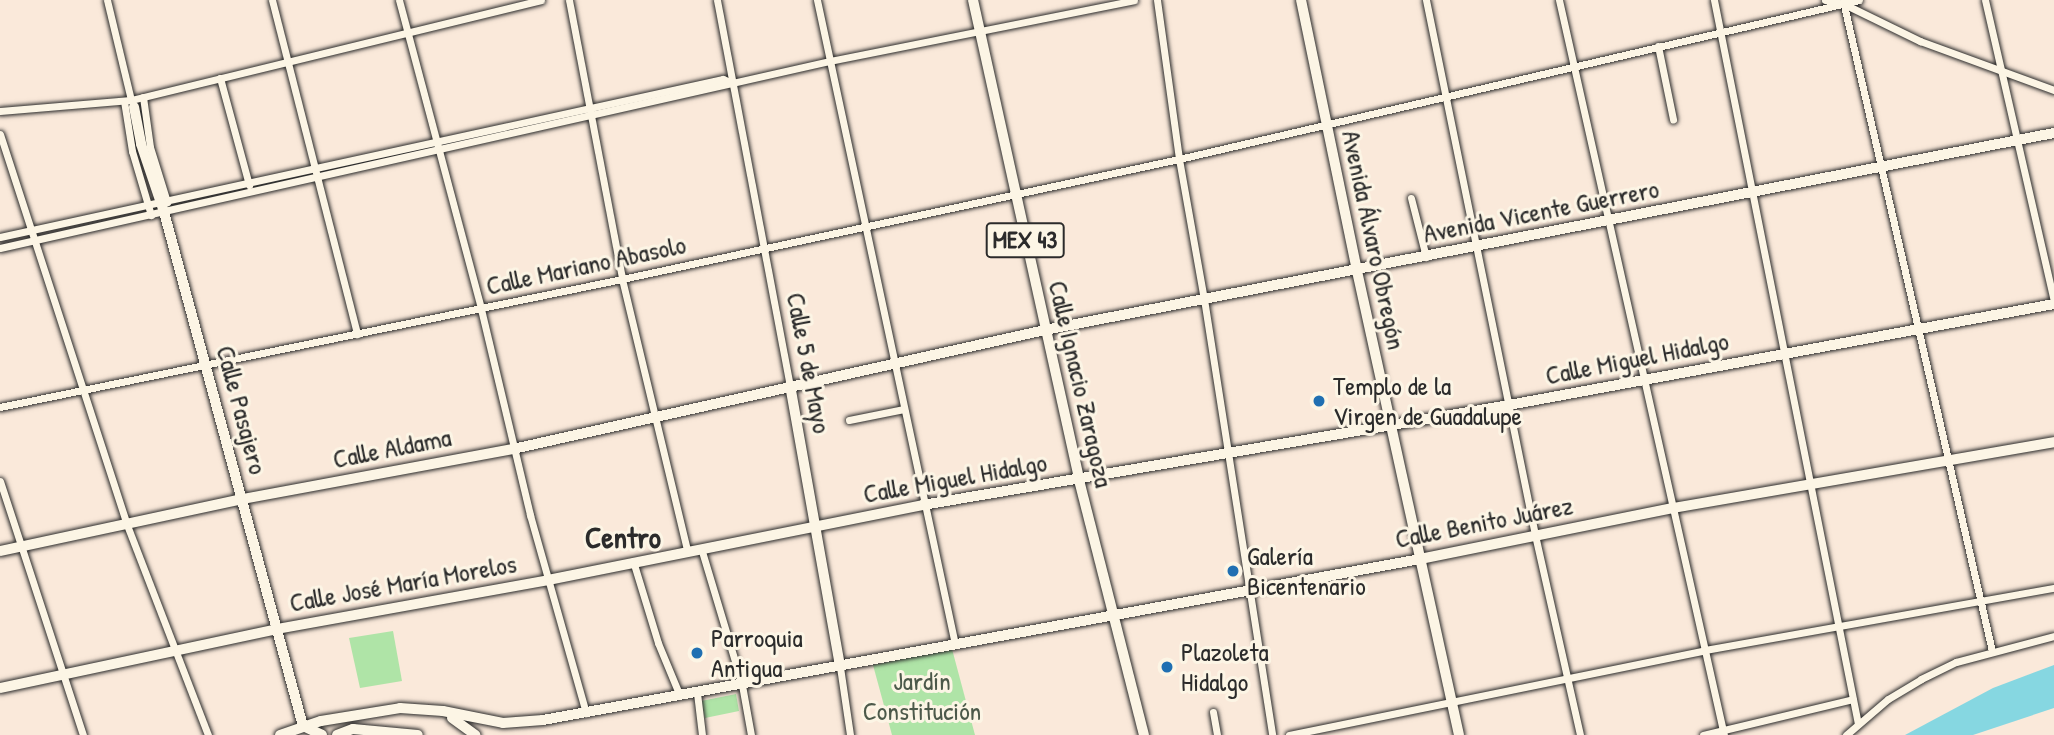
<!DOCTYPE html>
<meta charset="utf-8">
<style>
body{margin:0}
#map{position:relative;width:2054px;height:735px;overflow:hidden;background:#fae9da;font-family:"Patrick Hand",sans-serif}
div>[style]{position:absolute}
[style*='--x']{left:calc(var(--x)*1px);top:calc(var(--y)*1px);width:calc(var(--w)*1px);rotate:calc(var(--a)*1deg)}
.green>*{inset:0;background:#afe4a7}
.water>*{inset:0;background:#86d7e1}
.roads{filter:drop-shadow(0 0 2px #2b2b2b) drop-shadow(0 0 2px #2b2b2b)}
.street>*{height:7px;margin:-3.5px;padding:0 3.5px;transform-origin:3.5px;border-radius:3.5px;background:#fcf5e5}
.secondary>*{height:10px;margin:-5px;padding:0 5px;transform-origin:5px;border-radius:5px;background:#fcf5e5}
.primary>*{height:10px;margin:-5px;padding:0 5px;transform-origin:5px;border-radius:5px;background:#fcf5e5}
.dots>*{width:19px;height:19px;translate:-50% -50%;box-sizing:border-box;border:4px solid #fcf5e5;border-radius:50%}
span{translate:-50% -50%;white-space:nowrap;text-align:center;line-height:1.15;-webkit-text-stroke:6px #fcf5e5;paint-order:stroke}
.shield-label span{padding:2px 5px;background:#fcf5e5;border:2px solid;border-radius:5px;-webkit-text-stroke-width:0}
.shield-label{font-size:24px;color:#2b2b2b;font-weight:700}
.street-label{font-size:26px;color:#2b2b2b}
.poi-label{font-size:26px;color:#2b2b2b}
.left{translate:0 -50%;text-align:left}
.park-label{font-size:26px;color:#4c594a}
.quarter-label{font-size:30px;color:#2b2b2b;font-weight:700}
</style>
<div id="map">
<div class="green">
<div style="clip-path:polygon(393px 631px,402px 681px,360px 688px,349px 638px)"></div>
<div style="clip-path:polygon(952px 649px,975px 735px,892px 735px,873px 665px)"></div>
<div style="clip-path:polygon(736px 694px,739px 711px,705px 718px,701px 701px)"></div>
</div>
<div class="water">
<div style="clip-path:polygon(2054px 665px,2054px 708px,1973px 735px,1905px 735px,1993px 688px)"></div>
</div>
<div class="roads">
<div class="street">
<div style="--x:107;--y:0;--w:103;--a:76.5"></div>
<div style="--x:272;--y:0;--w:345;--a:75.7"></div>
<div style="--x:399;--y:0;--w:320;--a:75.1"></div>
<div style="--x:481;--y:309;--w:212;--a:76.6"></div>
<div style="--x:530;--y:515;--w:206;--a:74.2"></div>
<div style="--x:569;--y:0;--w:284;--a:79.2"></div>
<div style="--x:622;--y:279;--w:279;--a:76.5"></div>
<div style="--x:717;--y:0;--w:392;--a:79.3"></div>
<div style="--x:817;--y:0;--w:659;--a:77.91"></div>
<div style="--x:1157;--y:0;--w:161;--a:82.1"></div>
<div style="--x:1179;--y:159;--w:142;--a:79.9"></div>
<div style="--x:1204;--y:299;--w:441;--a:81.1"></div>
<div style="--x:1426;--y:0;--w:546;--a:78.48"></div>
<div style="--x:1535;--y:535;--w:205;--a:77.3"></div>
<div style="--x:1559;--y:0;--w:753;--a:77.35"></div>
<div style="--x:1714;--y:0;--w:738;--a:78.75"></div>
<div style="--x:1825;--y:0;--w:19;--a:12"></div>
<div style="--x:1844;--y:4;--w:85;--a:26"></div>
<div style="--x:1920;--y:41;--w:143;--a:20.1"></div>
<div style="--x:1985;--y:0;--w:309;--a:77.1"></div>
<div style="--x:1843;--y:1;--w:667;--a:77.09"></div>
<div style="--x:1658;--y:46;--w:75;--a:78.4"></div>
<div style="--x:220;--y:78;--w:111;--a:74.8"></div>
<div style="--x:143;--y:97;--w:50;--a:82"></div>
<div style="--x:150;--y:147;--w:58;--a:72.8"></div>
<div style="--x:124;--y:101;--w:51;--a:80.9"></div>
<div style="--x:132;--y:151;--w:67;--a:73.5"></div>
<div style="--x:0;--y:111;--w:131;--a:-4.8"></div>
<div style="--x:131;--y:100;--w:422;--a:-13.7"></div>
<div style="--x:0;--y:134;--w:411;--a:72"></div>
<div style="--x:127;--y:525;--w:225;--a:68.9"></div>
<div style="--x:1411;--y:198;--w:61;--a:75.7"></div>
<div style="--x:0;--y:237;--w:740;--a:-12.33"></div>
<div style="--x:723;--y:79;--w:10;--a:24"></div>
<div style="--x:0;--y:248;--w:851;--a:-12.7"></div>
<div style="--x:830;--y:61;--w:310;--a:-11.3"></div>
<div style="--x:0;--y:407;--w:635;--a:-11.63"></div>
<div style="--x:622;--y:279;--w:570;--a:-12.16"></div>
<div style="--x:1179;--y:159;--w:698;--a:-13.16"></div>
<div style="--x:849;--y:420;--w:56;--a:-11.3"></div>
<div style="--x:0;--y:481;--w:267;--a:71.9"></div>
<div style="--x:701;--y:548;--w:143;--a:73.3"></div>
<div style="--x:742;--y:685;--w:51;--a:79.8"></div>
<div style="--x:633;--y:561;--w:86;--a:73"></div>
<div style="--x:658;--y:643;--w:57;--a:67.5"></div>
<div style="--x:840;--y:667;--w:69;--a:81.6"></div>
<div style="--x:697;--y:693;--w:42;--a:83.2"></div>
<div style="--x:1213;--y:712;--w:23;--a:80"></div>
<div style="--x:1289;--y:735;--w:425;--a:-11.5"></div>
<div style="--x:1705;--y:650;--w:354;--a:-10.1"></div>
<div style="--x:1703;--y:735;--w:154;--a:-13.5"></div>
<div style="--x:1846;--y:735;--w:55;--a:-40.6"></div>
<div style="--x:1888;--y:699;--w:39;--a:-31"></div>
<div style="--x:1921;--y:679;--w:39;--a:-26"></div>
<div style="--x:1956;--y:662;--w:101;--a:-14.9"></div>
</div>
<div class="secondary">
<div style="--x:134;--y:107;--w:38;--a:79"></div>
<div style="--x:141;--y:144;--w:72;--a:71.3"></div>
<div style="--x:164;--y:212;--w:532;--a:74.87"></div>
<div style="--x:790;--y:385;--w:286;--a:79.9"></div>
<div style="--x:0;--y:551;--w:249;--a:-12.1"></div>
<div style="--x:243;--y:499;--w:275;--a:-10.5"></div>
<div style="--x:513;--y:449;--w:545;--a:-12.61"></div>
<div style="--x:1045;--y:330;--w:1028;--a:-11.05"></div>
<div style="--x:0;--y:688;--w:283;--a:-12"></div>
<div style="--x:277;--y:629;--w:275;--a:-10.2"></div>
<div style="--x:548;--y:580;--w:382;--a:-11.3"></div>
<div style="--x:923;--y:505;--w:594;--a:-9.68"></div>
<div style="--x:1509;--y:405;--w:554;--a:-10.5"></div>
<div style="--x:452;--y:718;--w:29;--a:36"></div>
<div style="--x:303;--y:726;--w:21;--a:25"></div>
<div style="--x:280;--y:735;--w:43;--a:-18.9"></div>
<div style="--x:321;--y:721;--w:80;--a:-9.3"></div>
<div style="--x:400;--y:708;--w:43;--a:4"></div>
<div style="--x:443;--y:711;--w:61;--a:11.3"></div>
<div style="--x:503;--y:723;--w:40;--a:-4.3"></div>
<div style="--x:543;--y:720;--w:892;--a:-10.4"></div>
<div style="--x:1420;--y:559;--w:258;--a:-11.4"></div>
<div style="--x:1673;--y:508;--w:387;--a:-9.8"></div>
<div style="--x:337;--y:735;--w:17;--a:-21"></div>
<div style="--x:353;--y:729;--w:65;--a:5.3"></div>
</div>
<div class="primary">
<div style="--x:973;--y:0;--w:492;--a:77.5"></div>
<div style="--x:1079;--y:480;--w:263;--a:75.7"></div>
<div style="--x:1301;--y:0;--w:277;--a:78.3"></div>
<div style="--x:1357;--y:271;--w:475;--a:77.6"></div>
</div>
</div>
<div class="dots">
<div style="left:1319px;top:401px;background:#1f6fb2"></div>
<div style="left:1233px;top:571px;background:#1f6fb2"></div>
<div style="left:697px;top:653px;background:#1f6fb2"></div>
<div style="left:1167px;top:667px;background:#1f6fb2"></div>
</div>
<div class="shield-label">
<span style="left:1025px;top:240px">MEX 43</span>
</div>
<div class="street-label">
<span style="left:1541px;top:211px;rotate:-11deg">Avenida Vicente Guerrero</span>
<span style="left:1374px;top:240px;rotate:78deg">Avenida Álvaro Obregón</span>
<span style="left:586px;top:265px;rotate:-12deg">Calle Mariano Abasolo</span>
<span style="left:1637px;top:358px;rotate:-11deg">Calle Miguel Hidalgo</span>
<span style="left:809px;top:363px;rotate:79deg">Calle 5 de Mayo</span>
<span style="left:1081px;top:384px;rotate:77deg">Calle Ignacio Zaragoza</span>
<span style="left:242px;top:410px;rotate:75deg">Calle Pasajero</span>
<span style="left:392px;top:448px;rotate:-11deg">Calle Aldama</span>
<span style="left:955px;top:478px;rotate:-10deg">Calle Miguel Hidalgo</span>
<span style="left:1484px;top:522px;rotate:-11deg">Calle Benito Juárez</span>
<span style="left:403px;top:583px;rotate:-10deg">Calle José María Morelos</span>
</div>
<div class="poi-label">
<span class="left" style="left:1333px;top:401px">Templo de la<br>Virgen de Guadalupe</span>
<span class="left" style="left:1247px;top:571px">Galería<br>Bicentenario</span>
<span class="left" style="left:711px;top:653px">Parroquia<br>Antigua</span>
<span class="left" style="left:1181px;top:667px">Plazoleta<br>Hidalgo</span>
</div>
<div class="park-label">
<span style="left:922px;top:696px">Jardín<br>Constitución</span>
</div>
<div class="quarter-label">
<span style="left:623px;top:537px">Centro</span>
</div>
</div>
